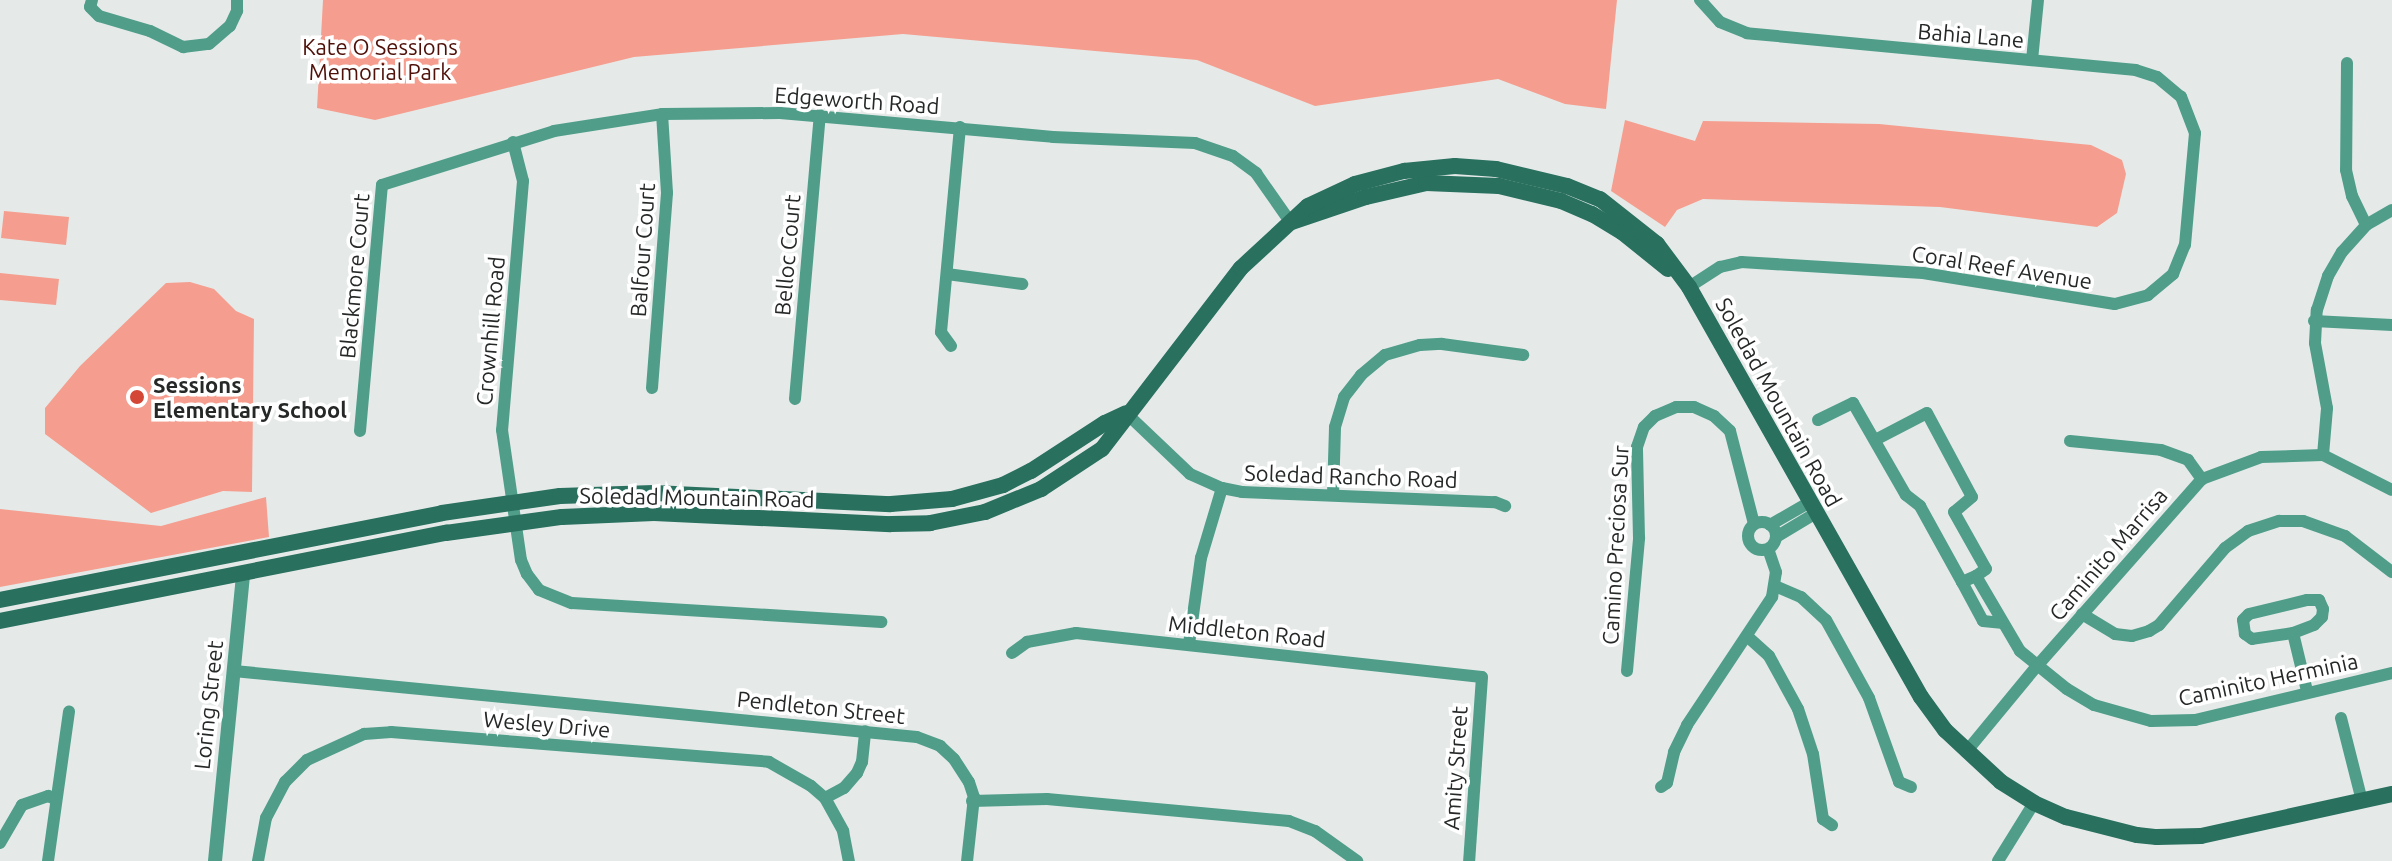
<!DOCTYPE html>
<style>
body{margin:0}
#map{position:relative;width:2392px;height:861px;overflow:hidden;background:#e5eae8;font-family:Ubuntu,sans-serif}
div>[style]{position:absolute}
[style*='--x']{left:calc(var(--x)*1px);top:calc(var(--y)*1px);width:calc(var(--w)*1px);rotate:calc(var(--a)*1deg)}
.green>*{inset:0;background:#f59e8f}
.minor>*{height:12px;margin:-6px;padding:0 6px;transform-origin:6px;border-radius:6px;background:#509e8a}
.minor>.ring{margin:-6px;padding:0;box-sizing:content-box;background:none;border:12px solid #509e8a;border-radius:50%}
.tertiary>*{height:14px;margin:-7px;padding:0 7px;transform-origin:7px;border-radius:7px;background:#509e8a}
.secondary>*{height:16px;margin:-8px;padding:0 8px;transform-origin:8px;border-radius:8px;background:#29705f}
.dots>*{width:22px;height:22px;translate:-50% -50%;box-sizing:border-box;border:4px solid #fff;border-radius:50%}
span{translate:-50% -50%;white-space:nowrap;text-align:center;line-height:1.15;-webkit-text-stroke:7px #fff;paint-order:stroke}
.street-label{font-size:22px;color:#262828}
.park-label{font-size:22px;color:#4e1009}
.poi-label{font-size:22px;color:#262828;font-weight:700}
.left{translate:0 -50%;text-align:left}
</style>
<div id="map">
<div class="green">
<div style="clip-path:polygon(323px 0,1617px 0,1606px 109px,1565px 104px,1498px 79px,1315px 106px,1197px 60px,903px 34px,634px 57px,375px 120px,317px 108px)"></div>
<div style="clip-path:polygon(1625px 120px,1695px 141px,1703px 121px,1879px 124px,2091px 145px,2122px 160px,2126px 174px,2117px 213px,2097px 227px,1940px 207px,1703px 199px,1677px 210px,1665px 227px,1611px 191px)"></div>
<div style="clip-path:polygon(4px 211px,69px 217px,66px 245px,1px 238px)"></div>
<div style="clip-path:polygon(0 273px,59px 279px,56px 305px,0 300px)"></div>
<div style="clip-path:polygon(190px 282px,214px 289px,236px 311px,254px 319px,252px 492px,223px 491px,151px 513px,45px 434px,45px 408px,80px 366px,166px 283px)"></div>
<div style="clip-path:polygon(266px 497px,269px 537px,0 587px,0 509px,161px 526px)"></div>
</div>
<div class="minor">
<div style="--x:92;--y:0;--w:7;--a:106"></div>
<div style="--x:90;--y:7;--w:13;--a:45"></div>
<div style="--x:99;--y:16;--w:53;--a:16.4"></div>
<div style="--x:150;--y:31;--w:37;--a:26"></div>
<div style="--x:183;--y:47;--w:26;--a:-7"></div>
<div style="--x:209;--y:44;--w:28;--a:-41"></div>
<div style="--x:230;--y:26;--w:17;--a:-65"></div>
<div style="--x:237;--y:11;--w:11;--a:-90"></div>
<div style="--x:2032;--y:60;--w:60;--a:-84.3"></div>
<div style="--x:2347;--y:63;--w:107;--a:90.5"></div>
<div style="--x:2346;--y:170;--w:27;--a:77"></div>
<div style="--x:2352;--y:196;--w:32;--a:64"></div>
<div style="--x:513;--y:142;--w:40;--a:75.6"></div>
<div style="--x:523;--y:181;--w:250;--a:94.8"></div>
<div style="--x:502;--y:430;--w:131;--a:81.7"></div>
<div style="--x:521;--y:560;--w:15;--a:67"></div>
<div style="--x:527;--y:574;--w:20;--a:53"></div>
<div style="--x:539;--y:590;--w:35;--a:22"></div>
<div style="--x:572;--y:603;--w:310;--a:3.5"></div>
<div style="--x:947;--y:274;--w:76;--a:7.6"></div>
<div style="--x:1689;--y:287;--w:37;--a:-33"></div>
<div style="--x:1720;--y:267;--w:22;--a:-13"></div>
<div style="--x:1741;--y:262;--w:182;--a:3.5"></div>
<div style="--x:1923;--y:273;--w:194;--a:9.2"></div>
<div style="--x:2115;--y:304;--w:34;--a:-15"></div>
<div style="--x:2148;--y:295;--w:33;--a:-40"></div>
<div style="--x:2173;--y:274;--w:31;--a:-68"></div>
<div style="--x:2185;--y:245;--w:112;--a:-84.9"></div>
<div style="--x:2195;--y:133;--w:39;--a:-111"></div>
<div style="--x:2181;--y:97;--w:31;--a:-140"></div>
<div style="--x:2157;--y:77;--w:22;--a:-162"></div>
<div style="--x:2136;--y:70;--w:391;--a:-174.6"></div>
<div style="--x:1747;--y:33;--w:29;--a:-158"></div>
<div style="--x:1720;--y:22;--w:30;--a:-132"></div>
<div style="--x:2314;--y:321;--w:78;--a:2.9"></div>
<div style="--x:951;--y:346;--w:17;--a:-126"></div>
<div style="--x:941;--y:332;--w:206;--a:-84.7"></div>
<div style="--x:652;--y:388;--w:196;--a:-85.6"></div>
<div style="--x:667;--y:193;--w:79;--a:-93.6"></div>
<div style="--x:795;--y:399;--w:285;--a:-85"></div>
<div style="--x:1126;--y:413;--w:88;--a:43.6"></div>
<div style="--x:1190;--y:474;--w:35;--a:24"></div>
<div style="--x:1222;--y:488;--w:20;--a:11"></div>
<div style="--x:1242;--y:492;--w:253;--a:2.3"></div>
<div style="--x:1495;--y:502;--w:11;--a:22"></div>
<div style="--x:1818;--y:420;--w:39;--a:-26"></div>
<div style="--x:1853;--y:403;--w:106;--a:60.1"></div>
<div style="--x:1906;--y:495;--w:18;--a:38"></div>
<div style="--x:1920;--y:506;--w:87;--a:61.1"></div>
<div style="--x:1962;--y:582;--w:15;--a:-23"></div>
<div style="--x:1976;--y:576;--w:87;--a:59.6"></div>
<div style="--x:2020;--y:651;--w:60;--a:39"></div>
<div style="--x:2067;--y:689;--w:31;--a:31"></div>
<div style="--x:2094;--y:705;--w:59;--a:15.7"></div>
<div style="--x:2151;--y:721;--w:44;--a:-1.3"></div>
<div style="--x:2195;--y:720;--w:203;--a:-13.4"></div>
<div style="--x:360;--y:431;--w:247;--a:-84.9"></div>
<div style="--x:382;--y:185;--w:180;--a:-17.4"></div>
<div style="--x:554;--y:131;--w:109;--a:-8.9"></div>
<div style="--x:662;--y:114;--w:118;--a:-0.5"></div>
<div style="--x:780;--y:113;--w:274;--a:5"></div>
<div style="--x:1053;--y:137;--w:142;--a:2.4"></div>
<div style="--x:1195;--y:143;--w:40;--a:18.9"></div>
<div style="--x:1233;--y:156;--w:29;--a:36"></div>
<div style="--x:1256;--y:173;--w:61;--a:55"></div>
<div style="--x:1877;--y:439;--w:56;--a:-27.5"></div>
<div style="--x:1927;--y:413;--w:95;--a:61.8"></div>
<div style="--x:1972;--y:497;--w:23;--a:140"></div>
<div style="--x:1954;--y:512;--w:65;--a:60.7"></div>
<div style="--x:1986;--y:569;--w:12;--a:145"></div>
<div style="--x:2070;--y:441;--w:91;--a:5.6"></div>
<div style="--x:2161;--y:450;--w:29;--a:20"></div>
<div style="--x:2188;--y:460;--w:24;--a:54"></div>
<div style="--x:2323;--y:455;--w:47;--a:-85.1"></div>
<div style="--x:2327;--y:408;--w:66;--a:-100.5"></div>
<div style="--x:2315;--y:343;--w:33;--a:-87"></div>
<div style="--x:2317;--y:310;--w:36;--a:-72"></div>
<div style="--x:2328;--y:276;--w:28;--a:-60"></div>
<div style="--x:2342;--y:252;--w:36;--a:-48"></div>
<div style="--x:2366;--y:225;--w:30;--a:-30"></div>
<div style="--x:1333;--y:495;--w:68;--a:-88.3"></div>
<div style="--x:1335;--y:427;--w:31;--a:-73"></div>
<div style="--x:1344;--y:397;--w:28;--a:-52"></div>
<div style="--x:1361;--y:375;--w:31;--a:-40"></div>
<div style="--x:1385;--y:355;--w:36;--a:-16"></div>
<div style="--x:1420;--y:345;--w:22;--a:-3"></div>
<div style="--x:1442;--y:344;--w:82;--a:7.7"></div>
<div class="ring" style="left:1748px;top:522px;width:16px;height:16px"></div>
<div style="--x:1770;--y:525;--w:46;--a:-29.9"></div>
<div style="--x:1776;--y:537;--w:47;--a:-31"></div>
<div style="--x:1962;--y:582;--w:44;--a:61.7"></div>
<div style="--x:1983;--y:621;--w:18;--a:6"></div>
<div style="--x:1775;--y:586;--w:28;--a:23"></div>
<div style="--x:1801;--y:597;--w:34;--a:43"></div>
<div style="--x:1826;--y:620;--w:89;--a:61.1"></div>
<div style="--x:1869;--y:698;--w:89;--a:70.3"></div>
<div style="--x:1899;--y:782;--w:13;--a:23"></div>
<div style="--x:2307;--y:600;--w:12;--a:0"></div>
<div style="--x:2319;--y:600;--w:10;--a:66"></div>
<div style="--x:2323;--y:609;--w:8;--a:97"></div>
<div style="--x:2322;--y:617;--w:11;--a:135"></div>
<div style="--x:2314;--y:625;--w:22;--a:159"></div>
<div style="--x:2293;--y:633;--w:41;--a:171.7"></div>
<div style="--x:2252;--y:639;--w:9;--a:-144"></div>
<div style="--x:2245;--y:634;--w:14;--a:-98"></div>
<div style="--x:2243;--y:620;--w:8;--a:-45"></div>
<div style="--x:2249;--y:614;--w:60;--a:-13.6"></div>
<div style="--x:2082;--y:614;--w:39;--a:31"></div>
<div style="--x:2115;--y:634;--w:17;--a:7"></div>
<div style="--x:2132;--y:636;--w:18;--a:-16"></div>
<div style="--x:2149;--y:631;--w:12;--a:-31"></div>
<div style="--x:2159;--y:625;--w:101;--a:-49.4"></div>
<div style="--x:2225;--y:548;--w:29;--a:-36"></div>
<div style="--x:2248;--y:531;--w:33;--a:-18"></div>
<div style="--x:2279;--y:521;--w:24;--a:0"></div>
<div style="--x:2303;--y:521;--w:45;--a:19.7"></div>
<div style="--x:2345;--y:536;--w:59;--a:37.5"></div>
<div style="--x:2293;--y:633;--w:60;--a:76.4"></div>
<div style="--x:1748;--y:637;--w:28;--a:42"></div>
<div style="--x:1769;--y:656;--w:60;--a:61.3"></div>
<div style="--x:1798;--y:709;--w:47;--a:71.6"></div>
<div style="--x:1813;--y:754;--w:66;--a:81.3"></div>
<div style="--x:1823;--y:819;--w:11;--a:34"></div>
<div style="--x:1189;--y:644;--w:87;--a:-82.1"></div>
<div style="--x:1201;--y:558;--w:73;--a:-73.3"></div>
<div style="--x:1012;--y:653;--w:19;--a:-36"></div>
<div style="--x:1027;--y:642;--w:50;--a:-10.4"></div>
<div style="--x:1076;--y:633;--w:408;--a:6.2"></div>
<div style="--x:1482;--y:677;--w:184;--a:94"></div>
<div style="--x:234;--y:671;--w:686;--a:5.52"></div>
<div style="--x:917;--y:737;--w:25;--a:21"></div>
<div style="--x:940;--y:746;--w:19;--a:43"></div>
<div style="--x:954;--y:759;--w:27;--a:57"></div>
<div style="--x:969;--y:782;--w:16;--a:72"></div>
<div style="--x:974;--y:797;--w:64;--a:96.2"></div>
<div style="--x:1627;--y:671;--w:134;--a:-84.8"></div>
<div style="--x:1639;--y:538;--w:91;--a:-91.3"></div>
<div style="--x:1637;--y:447;--w:21;--a:-71"></div>
<div style="--x:1644;--y:427;--w:16;--a:-45"></div>
<div style="--x:1655;--y:416;--w:23;--a:-23"></div>
<div style="--x:1676;--y:407;--w:18;--a:0"></div>
<div style="--x:1694;--y:407;--w:22;--a:24"></div>
<div style="--x:1714;--y:416;--w:22;--a:43"></div>
<div style="--x:1730;--y:431;--w:96;--a:75.5"></div>
<div style="--x:2341;--y:718;--w:86;--a:75.8"></div>
<div style="--x:1966;--y:752;--w:112;--a:-50.5"></div>
<div style="--x:2037;--y:666;--w:249;--a:-48.6"></div>
<div style="--x:2202;--y:479;--w:63;--a:-20.4"></div>
<div style="--x:2261;--y:457;--w:62;--a:-1.8"></div>
<div style="--x:2323;--y:455;--w:77;--a:26.9"></div>
<div style="--x:1661;--y:787;--w:7;--a:-34"></div>
<div style="--x:1667;--y:783;--w:32;--a:-77"></div>
<div style="--x:1674;--y:752;--w:30;--a:-64"></div>
<div style="--x:1687;--y:725;--w:154;--a:-56.4"></div>
<div style="--x:1772;--y:597;--w:25;--a:-81"></div>
<div style="--x:1776;--y:572;--w:24;--a:-109"></div>
<div style="--x:825;--y:798;--w:21;--a:-28"></div>
<div style="--x:844;--y:788;--w:20;--a:-49"></div>
<div style="--x:857;--y:773;--w:12;--a:-66"></div>
<div style="--x:862;--y:762;--w:31;--a:-84"></div>
<div style="--x:972;--y:801;--w:75;--a:-1.5"></div>
<div style="--x:1047;--y:799;--w:243;--a:5.2"></div>
<div style="--x:1289;--y:821;--w:28;--a:21"></div>
<div style="--x:1315;--y:831;--w:52;--a:35.5"></div>
<div style="--x:0;--y:843;--w:44;--a:-59.9"></div>
<div style="--x:22;--y:805;--w:28;--a:-19"></div>
<div style="--x:48;--y:796;--w:8;--a:23"></div>
<div style="--x:48;--y:861;--w:151;--a:-82"></div>
<div style="--x:258;--y:861;--w:44;--a:-79.5"></div>
<div style="--x:266;--y:818;--w:41;--a:-62.2"></div>
<div style="--x:285;--y:782;--w:31;--a:-45"></div>
<div style="--x:307;--y:760;--w:63;--a:-24.5"></div>
<div style="--x:364;--y:734;--w:27;--a:-4"></div>
<div style="--x:391;--y:732;--w:379;--a:4.5"></div>
<div style="--x:769;--y:762;--w:48;--a:29.7"></div>
<div style="--x:811;--y:786;--w:18;--a:41"></div>
<div style="--x:825;--y:798;--w:38;--a:61"></div>
<div style="--x:843;--y:831;--w:31;--a:79"></div>
<div style="--x:1998;--y:861;--w:68;--a:-58.2"></div>
</div>
<div class="tertiary">
<div style="--x:215;--y:861;--w:289;--a:-84.4"></div>
</div>
<div class="secondary">
<div style="--x:1292;--y:222;--w:78;--a:-18.7"></div>
<div style="--x:1366;--y:197;--w:62;--a:-13.1"></div>
<div style="--x:1426;--y:183;--w:73;--a:2.4"></div>
<div style="--x:1499;--y:186;--w:64;--a:13.6"></div>
<div style="--x:1561;--y:201;--w:34;--a:23"></div>
<div style="--x:1592;--y:214;--w:35;--a:31"></div>
<div style="--x:1622;--y:232;--w:59;--a:38.8"></div>
<div style="--x:0;--y:600;--w:450;--a:-11.1"></div>
<div style="--x:442;--y:513;--w:119;--a:-8.2"></div>
<div style="--x:560;--y:496;--w:94;--a:-1.8"></div>
<div style="--x:654;--y:493;--w:237;--a:2.7"></div>
<div style="--x:891;--y:504;--w:61;--a:-4.7"></div>
<div style="--x:952;--y:499;--w:53;--a:-15.4"></div>
<div style="--x:1003;--y:485;--w:31;--a:-27"></div>
<div style="--x:1031;--y:471;--w:88;--a:-33"></div>
<div style="--x:1105;--y:423;--w:23;--a:-25"></div>
<div style="--x:0;--y:621;--w:455;--a:-11.2"></div>
<div style="--x:446;--y:533;--w:117;--a:-7.9"></div>
<div style="--x:562;--y:517;--w:92;--a:-2.5"></div>
<div style="--x:654;--y:513;--w:237;--a:2.7"></div>
<div style="--x:891;--y:524;--w:39;--a:-1"></div>
<div style="--x:930;--y:523;--w:56;--a:-11.3"></div>
<div style="--x:985;--y:512;--w:61;--a:-22.3"></div>
<div style="--x:1041;--y:489;--w:73;--a:-33.3"></div>
<div style="--x:1102;--y:449;--w:228;--a:-52.5"></div>
<div style="--x:1241;--y:268;--w:91;--a:-42.8"></div>
<div style="--x:1308;--y:206;--w:52;--a:-25.1"></div>
<div style="--x:1355;--y:184;--w:51;--a:-14.9"></div>
<div style="--x:1404;--y:171;--w:51;--a:-5.6"></div>
<div style="--x:1455;--y:166;--w:41;--a:4.2"></div>
<div style="--x:1496;--y:169;--w:73;--a:13.5"></div>
<div style="--x:1567;--y:186;--w:35;--a:22"></div>
<div style="--x:1600;--y:199;--w:73;--a:38.3"></div>
<div style="--x:1657;--y:244;--w:54;--a:53.3"></div>
<div style="--x:1689;--y:287;--w:471;--a:60.5"></div>
<div style="--x:1921;--y:697;--w:41;--a:54"></div>
<div style="--x:1945;--y:730;--w:76;--a:42.9"></div>
<div style="--x:2001;--y:782;--w:39;--a:32"></div>
<div style="--x:2034;--y:803;--w:35;--a:24"></div>
<div style="--x:2066;--y:817;--w:73;--a:14.2"></div>
<div style="--x:2137;--y:835;--w:20;--a:6"></div>
<div style="--x:2157;--y:837;--w:44;--a:-1.3"></div>
<div style="--x:2201;--y:836;--w:196;--a:-12.4"></div>
</div>
<div class="dots">
<div style="left:137px;top:397px;background:#d44737"></div>
</div>
<div class="street-label">
<span style="left:1971px;top:35px;rotate:5deg">Bahia Lane</span>
<span style="left:857px;top:100px;rotate:4deg">Edgeworth Road</span>
<span style="left:642px;top:250px;rotate:-86deg">Balfour Court</span>
<span style="left:787px;top:255px;rotate:-85deg">Belloc Court</span>
<span style="left:2002px;top:267px;rotate:9deg">Coral Reef Avenue</span>
<span style="left:354px;top:276px;rotate:-85deg">Blackmore Court</span>
<span style="left:490px;top:331px;rotate:-85deg">Crownhill Road</span>
<span style="left:1779px;top:402px;rotate:61deg">Soledad Mountain Road</span>
<span style="left:1351px;top:476px;rotate:2deg">Soledad Rancho Road</span>
<span style="left:697px;top:497px;rotate:1deg">Soledad Mountain Road</span>
<span style="left:1615px;top:545px;rotate:-87deg">Camino Preciosa Sur</span>
<span style="left:2108px;top:554px;rotate:-49deg">Caminito Marrisa</span>
<span style="left:1247px;top:631px;rotate:6deg">Middleton Road</span>
<span style="left:2268px;top:679px;rotate:-12deg">Caminito Herminia</span>
<span style="left:208px;top:705px;rotate:-84deg">Loring Street</span>
<span style="left:821px;top:707px;rotate:6deg">Pendleton Street</span>
<span style="left:547px;top:724px;rotate:5deg">Wesley Drive</span>
<span style="left:1455px;top:768px;rotate:-86deg">Amity Street</span>
</div>
<div class="park-label">
<span style="left:380px;top:59px">Kate O Sessions<br>Memorial Park</span>
</div>
<div class="poi-label">
<span class="left" style="left:153px;top:397px">Sessions<br>Elementary School</span>
</div>
</div>
